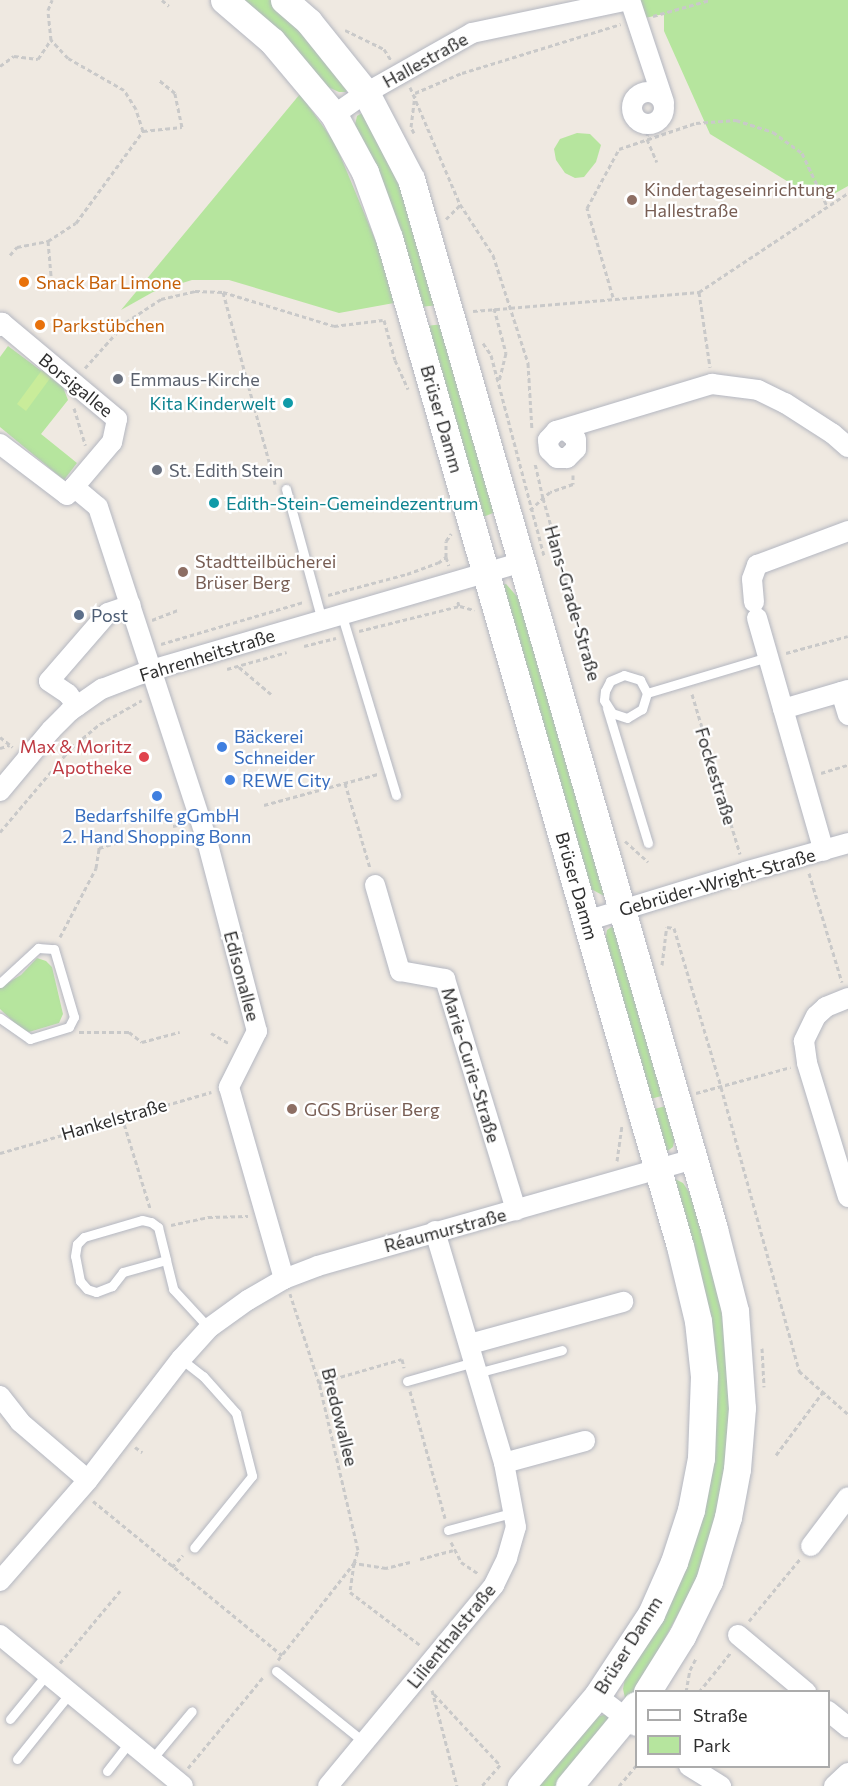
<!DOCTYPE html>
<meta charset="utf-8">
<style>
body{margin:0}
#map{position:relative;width:848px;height:1786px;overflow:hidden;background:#efe9e1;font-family:Commissioner,sans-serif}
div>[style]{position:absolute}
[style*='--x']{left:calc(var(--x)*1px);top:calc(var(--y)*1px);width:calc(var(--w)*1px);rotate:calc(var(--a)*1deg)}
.green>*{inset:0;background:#b6e59e}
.pitch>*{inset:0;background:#c9ec9a}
.path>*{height:3px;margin-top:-1.5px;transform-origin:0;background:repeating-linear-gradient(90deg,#c9c9c9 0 4.5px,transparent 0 7.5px)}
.roads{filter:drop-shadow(0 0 2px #b4b7c1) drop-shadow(0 0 2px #b4b7c1)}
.lane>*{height:9px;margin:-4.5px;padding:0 4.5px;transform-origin:4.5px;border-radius:4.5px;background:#fff}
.street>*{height:20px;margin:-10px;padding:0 10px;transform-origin:10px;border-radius:10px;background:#fff}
.street>.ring{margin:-10px;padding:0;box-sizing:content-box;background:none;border:20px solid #fff;border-radius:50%}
.secondary>*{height:27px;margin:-13.5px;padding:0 13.5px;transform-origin:13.5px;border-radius:13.5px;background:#fff}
.dots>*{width:16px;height:16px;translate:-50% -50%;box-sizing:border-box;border:3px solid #fff;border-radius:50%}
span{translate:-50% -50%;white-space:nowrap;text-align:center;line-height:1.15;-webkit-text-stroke:4.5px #fff;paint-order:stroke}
.street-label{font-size:18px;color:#2e2e2e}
.education-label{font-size:18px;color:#785e54}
.left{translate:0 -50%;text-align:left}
.food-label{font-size:18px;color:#c56008}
.worship-label{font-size:18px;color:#5b616d}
.culture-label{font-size:18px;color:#0d838f}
.right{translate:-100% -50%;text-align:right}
.service-label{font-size:18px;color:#4e5e75}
.shop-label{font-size:18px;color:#366cbe}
.health-label{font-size:18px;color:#be3a42}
.legend{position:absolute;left:635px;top:1690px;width:195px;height:78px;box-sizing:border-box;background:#fff;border:2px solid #ababab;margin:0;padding:8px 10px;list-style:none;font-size:18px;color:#2e2e2e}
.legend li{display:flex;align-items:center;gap:12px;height:30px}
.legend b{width:30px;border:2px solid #ababab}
</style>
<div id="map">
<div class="green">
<div style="clip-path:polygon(240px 0,270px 0,281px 10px,348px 88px,346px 92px,339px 92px,328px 87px)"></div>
<div style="clip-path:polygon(630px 0,848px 0,848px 186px,832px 195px,795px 186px,710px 134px,664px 31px,664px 14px,635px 20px)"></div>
<div style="clip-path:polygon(300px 94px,335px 143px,377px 244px,394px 303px,339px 313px,229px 280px,192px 280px,153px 292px,121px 310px)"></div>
<div style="clip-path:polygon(362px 113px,403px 188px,439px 305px,420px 307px,354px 129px,357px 116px)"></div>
<div style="clip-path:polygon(577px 133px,590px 134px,601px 145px,596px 162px,584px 177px,575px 178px,565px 173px,556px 160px,554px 149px,560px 139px)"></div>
<div style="clip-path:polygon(445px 324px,500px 510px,481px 518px,425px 326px)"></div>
<div style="clip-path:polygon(8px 346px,63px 387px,68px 400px,41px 434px,77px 463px,64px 480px,0 427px,0 357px)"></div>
<div style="clip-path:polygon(506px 584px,521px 601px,606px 897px,591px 889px,503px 585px)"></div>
<div style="clip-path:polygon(613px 926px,665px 1095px,647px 1100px,604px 946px,607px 930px)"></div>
<div style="clip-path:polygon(37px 958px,46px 961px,52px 967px,63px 1014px,59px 1023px,29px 1032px,22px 1030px,0 1009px,0 987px,21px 975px)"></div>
<div style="clip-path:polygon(670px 1105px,676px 1133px,673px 1147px,666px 1152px,650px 1110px)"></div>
<div style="clip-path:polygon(673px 1178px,683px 1183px,691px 1195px,718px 1281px,732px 1401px,723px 1495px,697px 1580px,642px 1680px,630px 1697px,625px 1698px,623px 1689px,625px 1678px,708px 1472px)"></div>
<div style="clip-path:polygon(607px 1714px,611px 1718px,558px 1786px,533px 1786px,596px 1717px)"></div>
</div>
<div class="pitch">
<div style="clip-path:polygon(42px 370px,51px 377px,26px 411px,17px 404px)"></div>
</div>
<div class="path">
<div style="--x:162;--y:0;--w:9;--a:41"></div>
<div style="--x:653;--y:16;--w:59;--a:-15.7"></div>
<div style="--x:345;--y:30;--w:43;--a:26"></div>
<div style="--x:384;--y:49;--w:13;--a:58"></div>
<div style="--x:0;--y:66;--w:17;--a:-36"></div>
<div style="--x:14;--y:56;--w:24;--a:7"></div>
<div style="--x:38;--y:59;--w:23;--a:-56"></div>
<div style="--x:410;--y:87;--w:127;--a:66.9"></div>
<div style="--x:460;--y:204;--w:61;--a:57.1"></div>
<div style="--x:493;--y:255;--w:114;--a:72"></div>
<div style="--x:528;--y:363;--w:67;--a:86.6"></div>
<div style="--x:415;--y:93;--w:51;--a:-23.1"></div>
<div style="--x:462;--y:73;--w:166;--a:-17.1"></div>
<div style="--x:648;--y:124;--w:15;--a:94"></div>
<div style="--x:647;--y:139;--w:25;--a:67"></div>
<div style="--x:143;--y:131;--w:39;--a:-6"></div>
<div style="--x:182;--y:127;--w:35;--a:-102"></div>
<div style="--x:175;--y:93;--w:21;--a:-141"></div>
<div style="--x:414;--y:133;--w:7;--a:-117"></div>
<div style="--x:411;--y:127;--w:32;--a:-83"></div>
<div style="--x:446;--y:219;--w:20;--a:-45"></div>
<div style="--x:48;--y:241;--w:35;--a:85"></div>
<div style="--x:10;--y:255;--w:11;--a:-49"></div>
<div style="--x:17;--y:247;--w:32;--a:-11"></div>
<div style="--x:48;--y:241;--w:33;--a:-33"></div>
<div style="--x:76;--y:223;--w:114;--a:-53.9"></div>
<div style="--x:143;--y:131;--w:23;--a:-108"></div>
<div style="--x:136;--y:109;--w:22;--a:-122"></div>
<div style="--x:124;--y:90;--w:64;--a:-150.3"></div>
<div style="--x:68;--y:58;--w:25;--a:-133"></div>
<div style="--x:51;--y:40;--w:30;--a:-96"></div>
<div style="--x:48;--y:10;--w:11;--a:-68"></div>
<div style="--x:223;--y:292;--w:199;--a:74.8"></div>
<div style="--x:699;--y:292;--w:76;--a:81.7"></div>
<div style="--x:613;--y:297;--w:93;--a:-106.3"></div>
<div style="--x:587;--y:208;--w:67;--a:-61.5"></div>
<div style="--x:619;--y:149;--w:81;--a:-18.7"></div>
<div style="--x:696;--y:123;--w:40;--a:-4.3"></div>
<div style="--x:736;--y:120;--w:39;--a:18"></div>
<div style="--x:773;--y:132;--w:36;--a:36"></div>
<div style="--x:802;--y:153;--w:59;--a:64.7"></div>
<div style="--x:494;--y:308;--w:47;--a:75.1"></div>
<div style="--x:506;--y:353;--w:30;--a:104"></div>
<div style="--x:473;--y:311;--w:227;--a:-4.8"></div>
<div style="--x:699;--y:292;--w:179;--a:-33.6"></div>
<div style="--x:384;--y:320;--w:41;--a:74.6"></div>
<div style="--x:395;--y:360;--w:32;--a:66"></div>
<div style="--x:483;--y:343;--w:14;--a:56"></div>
<div style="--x:491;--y:355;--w:207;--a:75.2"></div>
<div style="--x:85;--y:368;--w:62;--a:-48.3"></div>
<div style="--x:126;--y:322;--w:42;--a:-33.3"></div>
<div style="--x:161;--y:299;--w:35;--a:-13"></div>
<div style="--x:195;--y:291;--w:28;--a:2"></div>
<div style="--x:223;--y:292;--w:116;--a:17"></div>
<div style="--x:334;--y:326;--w:49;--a:-7"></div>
<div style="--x:74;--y:408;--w:39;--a:73"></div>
<div style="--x:573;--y:475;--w:9;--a:90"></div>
<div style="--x:573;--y:484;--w:24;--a:161"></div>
<div style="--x:550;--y:492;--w:9;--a:139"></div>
<div style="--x:543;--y:498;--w:190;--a:74.1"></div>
<div style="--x:530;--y:510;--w:18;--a:-43"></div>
<div style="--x:543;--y:498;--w:36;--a:-103"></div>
<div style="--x:446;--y:557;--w:9;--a:72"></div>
<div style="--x:328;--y:595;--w:82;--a:-14.9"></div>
<div style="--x:407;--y:574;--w:33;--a:-20"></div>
<div style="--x:438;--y:563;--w:10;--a:-37"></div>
<div style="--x:446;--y:557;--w:16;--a:-90"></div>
<div style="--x:446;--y:541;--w:9;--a:-54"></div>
<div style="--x:460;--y:606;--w:15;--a:16"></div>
<div style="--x:152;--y:620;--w:28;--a:-21"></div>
<div style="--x:359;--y:631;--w:103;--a:-14"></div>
<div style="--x:459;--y:606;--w:7;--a:-106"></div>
<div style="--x:161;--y:644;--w:149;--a:-16.4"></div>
<div style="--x:304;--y:646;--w:33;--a:-14"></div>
<div style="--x:786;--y:653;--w:64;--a:-15.3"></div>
<div style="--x:239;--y:667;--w:42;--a:40.2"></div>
<div style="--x:227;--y:669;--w:62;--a:-15.8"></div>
<div style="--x:692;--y:694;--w:167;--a:73.3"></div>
<div style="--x:0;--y:737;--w:16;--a:38"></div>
<div style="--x:0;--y:748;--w:10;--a:-17"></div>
<div style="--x:821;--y:773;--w:28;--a:-17"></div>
<div style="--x:345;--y:783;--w:89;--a:73.6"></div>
<div style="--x:264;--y:805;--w:118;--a:-15.2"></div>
<div style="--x:219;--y:817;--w:7;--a:-8"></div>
<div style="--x:173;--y:826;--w:10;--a:-11"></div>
<div style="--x:0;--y:832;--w:110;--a:-49.8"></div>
<div style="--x:71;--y:748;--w:38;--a:-40"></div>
<div style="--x:100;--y:724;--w:48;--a:-29.7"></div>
<div style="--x:95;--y:833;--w:16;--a:75"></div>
<div style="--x:99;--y:848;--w:31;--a:-17"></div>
<div style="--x:625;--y:841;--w:31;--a:42"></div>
<div style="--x:809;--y:873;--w:114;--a:73.2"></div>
<div style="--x:60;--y:937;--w:78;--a:-62.4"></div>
<div style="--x:96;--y:868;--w:20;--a:-81"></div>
<div style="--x:662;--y:965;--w:38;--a:-83"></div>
<div style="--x:667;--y:927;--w:7;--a:8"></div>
<div style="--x:674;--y:928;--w:166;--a:73.5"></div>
<div style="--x:721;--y:1087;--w:295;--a:74.6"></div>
<div style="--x:799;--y:1371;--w:65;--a:41.3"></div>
<div style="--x:79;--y:1032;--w:50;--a:0"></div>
<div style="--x:129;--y:1032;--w:16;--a:38"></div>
<div style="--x:142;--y:1042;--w:39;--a:-15"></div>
<div style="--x:211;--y:1033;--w:22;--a:30"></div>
<div style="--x:696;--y:1093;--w:98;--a:-15.3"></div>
<div style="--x:122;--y:1117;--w:95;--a:72.9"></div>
<div style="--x:0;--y:1153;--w:220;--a:-16.1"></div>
<div style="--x:617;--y:1161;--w:36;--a:-82"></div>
<div style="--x:171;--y:1225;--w:38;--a:-12"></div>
<div style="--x:208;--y:1217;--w:40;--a:-1.4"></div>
<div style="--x:762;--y:1348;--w:39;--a:87"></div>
<div style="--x:319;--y:1383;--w:86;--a:-16.1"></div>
<div style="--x:402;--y:1359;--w:9;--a:77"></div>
<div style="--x:410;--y:1391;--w:132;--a:74.6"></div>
<div style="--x:135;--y:1447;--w:9;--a:36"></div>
<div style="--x:776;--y:1455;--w:79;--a:-53.3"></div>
<div style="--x:93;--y:1501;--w:244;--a:39.2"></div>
<div style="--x:451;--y:1542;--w:22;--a:63"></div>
<div style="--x:461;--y:1562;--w:22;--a:34"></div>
<div style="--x:420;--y:1559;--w:34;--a:-15"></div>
<div style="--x:410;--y:1562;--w:25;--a:166"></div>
<div style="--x:386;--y:1568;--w:32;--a:-171"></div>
<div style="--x:354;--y:1563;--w:29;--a:98"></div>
<div style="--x:350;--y:1592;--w:88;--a:37.1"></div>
<div style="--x:172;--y:1567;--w:16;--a:-47"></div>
<div style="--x:749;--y:1621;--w:80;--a:-50.6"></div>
<div style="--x:278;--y:1660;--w:123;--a:-51.9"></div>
<div style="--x:354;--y:1563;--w:14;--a:-73"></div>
<div style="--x:358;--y:1550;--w:171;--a:-103.1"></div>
<div style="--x:319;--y:1383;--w:94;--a:-108"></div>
<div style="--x:60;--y:1663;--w:94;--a:-50.2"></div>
<div style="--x:432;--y:1690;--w:99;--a:75.4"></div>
<div style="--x:686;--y:1692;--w:22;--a:-80"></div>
<div style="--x:690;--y:1670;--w:13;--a:-63"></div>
<div style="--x:699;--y:1692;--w:51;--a:-51.3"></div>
<div style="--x:434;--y:1694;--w:97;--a:47.1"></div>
<div style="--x:500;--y:1765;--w:28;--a:131"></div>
<div style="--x:188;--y:1768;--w:119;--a:-50.4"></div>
<div style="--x:619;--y:1786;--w:26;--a:-50"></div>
</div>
<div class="roads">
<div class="lane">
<div style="--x:286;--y:489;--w:137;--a:74.7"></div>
<div style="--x:342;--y:616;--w:187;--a:73.2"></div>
<div style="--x:647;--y:693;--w:17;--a:107"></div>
<div style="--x:642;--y:709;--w:17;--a:149"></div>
<div style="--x:627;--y:718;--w:16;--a:-162"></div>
<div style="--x:612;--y:713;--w:15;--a:-122"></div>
<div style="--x:604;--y:700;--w:9;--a:-84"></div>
<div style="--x:605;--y:691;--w:11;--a:-63"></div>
<div style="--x:610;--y:681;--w:15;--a:-23"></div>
<div style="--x:624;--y:675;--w:17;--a:17"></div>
<div style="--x:640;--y:680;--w:15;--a:62"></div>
<div style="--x:647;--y:693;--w:126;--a:-16.6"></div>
<div style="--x:607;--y:708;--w:141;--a:73.1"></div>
<div style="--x:0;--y:983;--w:52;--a:-42.6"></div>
<div style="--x:38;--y:948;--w:16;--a:4"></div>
<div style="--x:54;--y:949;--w:71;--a:73.6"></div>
<div style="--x:74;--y:1017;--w:11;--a:117"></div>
<div style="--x:69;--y:1027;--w:41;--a:162.9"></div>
<div style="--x:30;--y:1039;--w:37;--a:-145"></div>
<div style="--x:166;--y:1260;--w:45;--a:164.4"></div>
<div style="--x:123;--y:1272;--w:18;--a:128"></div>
<div style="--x:112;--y:1286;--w:17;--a:159"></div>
<div style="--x:96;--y:1292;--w:9;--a:-162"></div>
<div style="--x:87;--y:1289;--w:11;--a:-131"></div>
<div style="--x:80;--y:1281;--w:25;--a:-101"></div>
<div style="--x:75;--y:1256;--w:12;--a:-81"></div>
<div style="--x:77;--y:1244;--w:10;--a:-45"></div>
<div style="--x:84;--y:1237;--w:60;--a:-16.3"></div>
<div style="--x:142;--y:1220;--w:9;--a:13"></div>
<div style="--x:151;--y:1222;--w:9;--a:36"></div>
<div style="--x:158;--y:1227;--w:34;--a:76"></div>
<div style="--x:166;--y:1260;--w:30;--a:76"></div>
<div style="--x:173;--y:1289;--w:53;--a:47.3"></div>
<div style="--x:181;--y:1359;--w:28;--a:38"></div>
<div style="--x:203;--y:1376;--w:50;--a:48.3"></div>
<div style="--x:236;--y:1413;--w:65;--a:75.7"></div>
<div style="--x:252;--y:1476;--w:92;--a:128.9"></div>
<div style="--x:477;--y:1373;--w:88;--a:-15.1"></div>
<div style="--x:407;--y:1381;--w:70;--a:-15.8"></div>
<div style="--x:448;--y:1530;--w:69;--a:-15"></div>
<div style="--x:276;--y:1671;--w:113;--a:38.9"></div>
<div style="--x:10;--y:1719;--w:58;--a:-50.6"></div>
<div style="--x:17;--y:1759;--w:85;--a:-51.2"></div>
<div style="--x:152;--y:1759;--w:62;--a:-50.2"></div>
<div style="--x:107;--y:1771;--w:37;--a:-52"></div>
</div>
<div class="street">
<div style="--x:630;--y:0;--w:108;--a:71.6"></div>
<div class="ring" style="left:632px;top:92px;width:12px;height:12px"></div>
<div style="--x:334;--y:115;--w:39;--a:-35"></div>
<div style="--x:366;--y:93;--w:122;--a:-29.5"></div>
<div style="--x:472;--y:33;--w:160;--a:-11.9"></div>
<div style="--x:0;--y:326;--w:4;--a:-56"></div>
<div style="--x:2;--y:323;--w:150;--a:39.9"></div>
<div style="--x:117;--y:419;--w:24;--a:102"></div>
<div style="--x:112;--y:442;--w:59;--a:130.2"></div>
<div style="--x:74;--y:487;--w:31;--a:40"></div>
<div style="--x:98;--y:507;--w:347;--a:71.9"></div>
<div style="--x:206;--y:837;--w:201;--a:75.3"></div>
<div style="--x:257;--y:1031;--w:63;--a:116.6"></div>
<div style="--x:229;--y:1087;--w:200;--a:74"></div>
<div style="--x:556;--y:431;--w:10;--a:-6"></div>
<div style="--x:566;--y:430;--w:13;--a:42"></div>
<div style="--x:576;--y:439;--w:10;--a:90"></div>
<div style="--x:576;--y:449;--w:13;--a:135"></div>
<div style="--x:567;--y:458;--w:10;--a:180"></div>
<div style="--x:557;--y:458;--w:11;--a:-135"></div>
<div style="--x:549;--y:450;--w:10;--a:-96"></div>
<div style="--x:548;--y:440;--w:12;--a:-48"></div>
<div style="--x:556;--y:431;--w:163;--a:-16.8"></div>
<div style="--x:712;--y:384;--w:46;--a:7.4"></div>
<div style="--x:758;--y:390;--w:30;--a:26"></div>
<div style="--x:785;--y:403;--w:57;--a:32.9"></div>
<div style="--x:833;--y:434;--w:20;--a:41"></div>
<div style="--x:0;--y:444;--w:84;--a:37.3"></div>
<div style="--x:67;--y:495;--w:11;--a:-49"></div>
<div style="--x:754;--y:602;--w:23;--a:-95"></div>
<div style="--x:752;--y:579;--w:15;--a:-70"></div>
<div style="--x:757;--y:565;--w:97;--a:-20.5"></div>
<div style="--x:757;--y:618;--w:242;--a:74"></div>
<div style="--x:841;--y:692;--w:24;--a:73"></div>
<div style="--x:77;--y:706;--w:15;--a:-127"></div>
<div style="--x:68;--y:694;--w:23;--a:-146"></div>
<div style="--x:49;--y:681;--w:90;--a:-49.1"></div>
<div style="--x:108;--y:613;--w:24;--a:-19"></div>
<div style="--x:783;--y:709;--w:68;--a:-16.3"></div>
<div style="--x:0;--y:791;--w:80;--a:-50.1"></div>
<div style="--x:51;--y:730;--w:27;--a:-45"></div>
<div style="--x:70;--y:711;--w:39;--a:-35"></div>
<div style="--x:102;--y:689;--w:53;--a:-21.2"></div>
<div style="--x:151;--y:670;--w:386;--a:-16.2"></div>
<div style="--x:375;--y:885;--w:90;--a:73.8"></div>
<div style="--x:400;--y:971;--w:46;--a:10.1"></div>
<div style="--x:445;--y:979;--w:242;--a:72.9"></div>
<div style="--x:586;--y:921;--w:166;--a:-17.1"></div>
<div style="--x:745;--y:872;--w:107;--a:-15.7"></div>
<div style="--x:848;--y:998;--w:24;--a:158"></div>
<div style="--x:826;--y:1007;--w:13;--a:138"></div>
<div style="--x:816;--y:1016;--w:28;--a:116"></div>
<div style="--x:804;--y:1041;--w:22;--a:82"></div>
<div style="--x:807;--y:1063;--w:140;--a:73"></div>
<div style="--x:470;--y:1344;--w:159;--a:-15.4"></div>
<div style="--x:0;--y:1396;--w:33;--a:52"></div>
<div style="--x:20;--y:1422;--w:89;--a:40.5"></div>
<div style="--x:504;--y:1463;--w:84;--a:-15.2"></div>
<div style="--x:811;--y:1546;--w:61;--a:-52.9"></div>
<div style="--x:0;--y:1581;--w:134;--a:-48.9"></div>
<div style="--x:88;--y:1480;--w:153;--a:-52.5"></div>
<div style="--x:181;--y:1359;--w:42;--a:-47.9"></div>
<div style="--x:209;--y:1328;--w:48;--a:-35.7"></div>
<div style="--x:248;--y:1300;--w:42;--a:-30.3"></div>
<div style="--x:284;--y:1279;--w:36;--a:-21"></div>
<div style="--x:318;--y:1266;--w:390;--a:-15.9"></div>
<div style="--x:0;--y:1635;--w:237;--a:39.5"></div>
<div style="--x:738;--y:1635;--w:89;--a:40"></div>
<div style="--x:597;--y:1696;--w:49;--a:37.6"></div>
<div style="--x:828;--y:1711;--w:26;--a:39"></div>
<div style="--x:689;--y:1766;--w:38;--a:32"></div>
<div style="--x:328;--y:1786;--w:261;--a:-50.4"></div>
<div style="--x:494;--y:1585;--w:30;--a:-64"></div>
<div style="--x:507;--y:1558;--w:32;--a:-74"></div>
<div style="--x:516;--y:1527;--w:65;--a:-100.6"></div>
<div style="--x:504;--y:1463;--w:242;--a:-106.6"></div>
<div style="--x:834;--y:1786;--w:19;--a:-43"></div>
</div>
<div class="secondary">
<div style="--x:224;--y:0;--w:63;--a:40.5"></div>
<div style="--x:272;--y:41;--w:97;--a:50"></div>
<div style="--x:334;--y:115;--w:65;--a:61.5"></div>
<div style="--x:365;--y:172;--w:70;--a:70"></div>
<div style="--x:389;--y:238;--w:1049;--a:73.9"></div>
<div style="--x:680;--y:1246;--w:77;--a:76.5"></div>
<div style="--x:698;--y:1321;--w:55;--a:83.8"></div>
<div style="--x:704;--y:1376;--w:82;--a:92.1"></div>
<div style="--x:701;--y:1458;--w:53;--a:100.9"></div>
<div style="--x:691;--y:1510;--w:55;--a:108.1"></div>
<div style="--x:674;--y:1562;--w:57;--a:113.9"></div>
<div style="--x:651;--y:1614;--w:98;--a:123.4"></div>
<div style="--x:597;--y:1696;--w:118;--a:130.2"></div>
<div style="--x:284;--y:0;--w:33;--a:41"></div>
<div style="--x:309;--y:22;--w:91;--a:51.2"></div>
<div style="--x:366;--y:93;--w:97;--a:62.4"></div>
<div style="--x:411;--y:179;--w:1093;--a:73.9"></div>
<div style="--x:714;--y:1229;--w:85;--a:75.6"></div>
<div style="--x:735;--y:1311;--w:97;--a:85.9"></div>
<div style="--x:742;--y:1408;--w:61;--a:94.7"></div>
<div style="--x:737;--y:1469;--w:49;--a:100.6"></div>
<div style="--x:728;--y:1517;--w:67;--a:106.5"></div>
<div style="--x:709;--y:1581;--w:61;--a:116.1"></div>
<div style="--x:682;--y:1636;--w:66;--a:122"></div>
<div style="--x:569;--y:1786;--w:105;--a:-50.4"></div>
</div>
</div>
<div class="dots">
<div style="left:632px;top:200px;background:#8d6e63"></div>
<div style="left:24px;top:282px;background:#e8710a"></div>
<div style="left:40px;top:325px;background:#e8710a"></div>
<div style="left:118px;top:379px;background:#6b7280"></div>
<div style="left:288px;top:403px;background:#0f9aa8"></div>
<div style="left:157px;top:470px;background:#6b7280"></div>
<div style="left:214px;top:503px;background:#0f9aa8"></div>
<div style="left:183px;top:572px;background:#8d6e63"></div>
<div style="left:79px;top:615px;background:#5c6f8a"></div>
<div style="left:222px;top:747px;background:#3f7fe0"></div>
<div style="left:144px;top:757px;background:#e0444e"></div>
<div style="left:230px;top:780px;background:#3f7fe0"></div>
<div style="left:157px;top:796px;background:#3f7fe0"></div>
<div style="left:292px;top:1109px;background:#8d6e63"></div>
</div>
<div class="street-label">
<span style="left:425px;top:60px;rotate:-29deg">Hallestraße</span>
<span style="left:76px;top:385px;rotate:39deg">Borsigallee</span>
<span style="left:442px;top:419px;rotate:74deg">Brüser Damm</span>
<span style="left:573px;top:603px;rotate:74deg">Hans-Grade-Straße</span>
<span style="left:207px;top:655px;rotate:-17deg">Fahrenheitstraße</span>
<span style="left:716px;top:776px;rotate:73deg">Fockestraße</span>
<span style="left:717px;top:882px;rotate:-16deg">Gebrüder-Wright-Straße</span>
<span style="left:577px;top:886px;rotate:74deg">Brüser Damm</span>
<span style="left:242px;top:976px;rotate:75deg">Edisonallee</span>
<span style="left:471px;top:1065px;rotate:73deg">Marie-Curie-Straße</span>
<span style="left:114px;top:1119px;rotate:-16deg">Hankelstraße</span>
<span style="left:445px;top:1230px;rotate:-15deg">Réaumurstraße</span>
<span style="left:340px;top:1417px;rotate:76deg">Bredowallee</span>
<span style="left:451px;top:1636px;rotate:-51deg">Lilienthalstraße</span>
<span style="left:628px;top:1645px;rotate:-58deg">Brüser Damm</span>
</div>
<div class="education-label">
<span class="left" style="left:644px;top:200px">Kindertageseinrichtung<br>Hallestraße</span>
<span class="left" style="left:195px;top:572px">Stadtteilbücherei<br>Brüser Berg</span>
<span class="left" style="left:304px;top:1109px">GGS Brüser Berg</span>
</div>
<div class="food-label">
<span class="left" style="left:36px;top:282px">Snack Bar Limone</span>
<span class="left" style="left:52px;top:325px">Parkstübchen</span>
</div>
<div class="worship-label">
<span class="left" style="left:130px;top:379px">Emmaus-Kirche</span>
<span class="left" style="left:169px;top:470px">St. Edith Stein</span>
</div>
<div class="culture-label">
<span class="right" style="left:276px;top:403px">Kita Kinderwelt</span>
<span class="left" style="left:226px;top:503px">Edith-Stein-Gemeindezentrum</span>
</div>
<div class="service-label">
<span class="left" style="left:91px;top:615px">Post</span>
</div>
<div class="shop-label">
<span class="left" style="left:234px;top:747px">Bäckerei<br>Schneider</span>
<span class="left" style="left:242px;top:780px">REWE City</span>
<span style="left:157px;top:826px">Bedarfshilfe gGmbH<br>2. Hand Shopping Bonn</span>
</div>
<div class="health-label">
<span class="right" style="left:132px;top:757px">Max &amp; Moritz<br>Apotheke</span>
</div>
<ul class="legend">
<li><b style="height:8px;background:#fff"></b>Straße</li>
<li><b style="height:16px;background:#b6e59e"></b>Park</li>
</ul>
</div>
